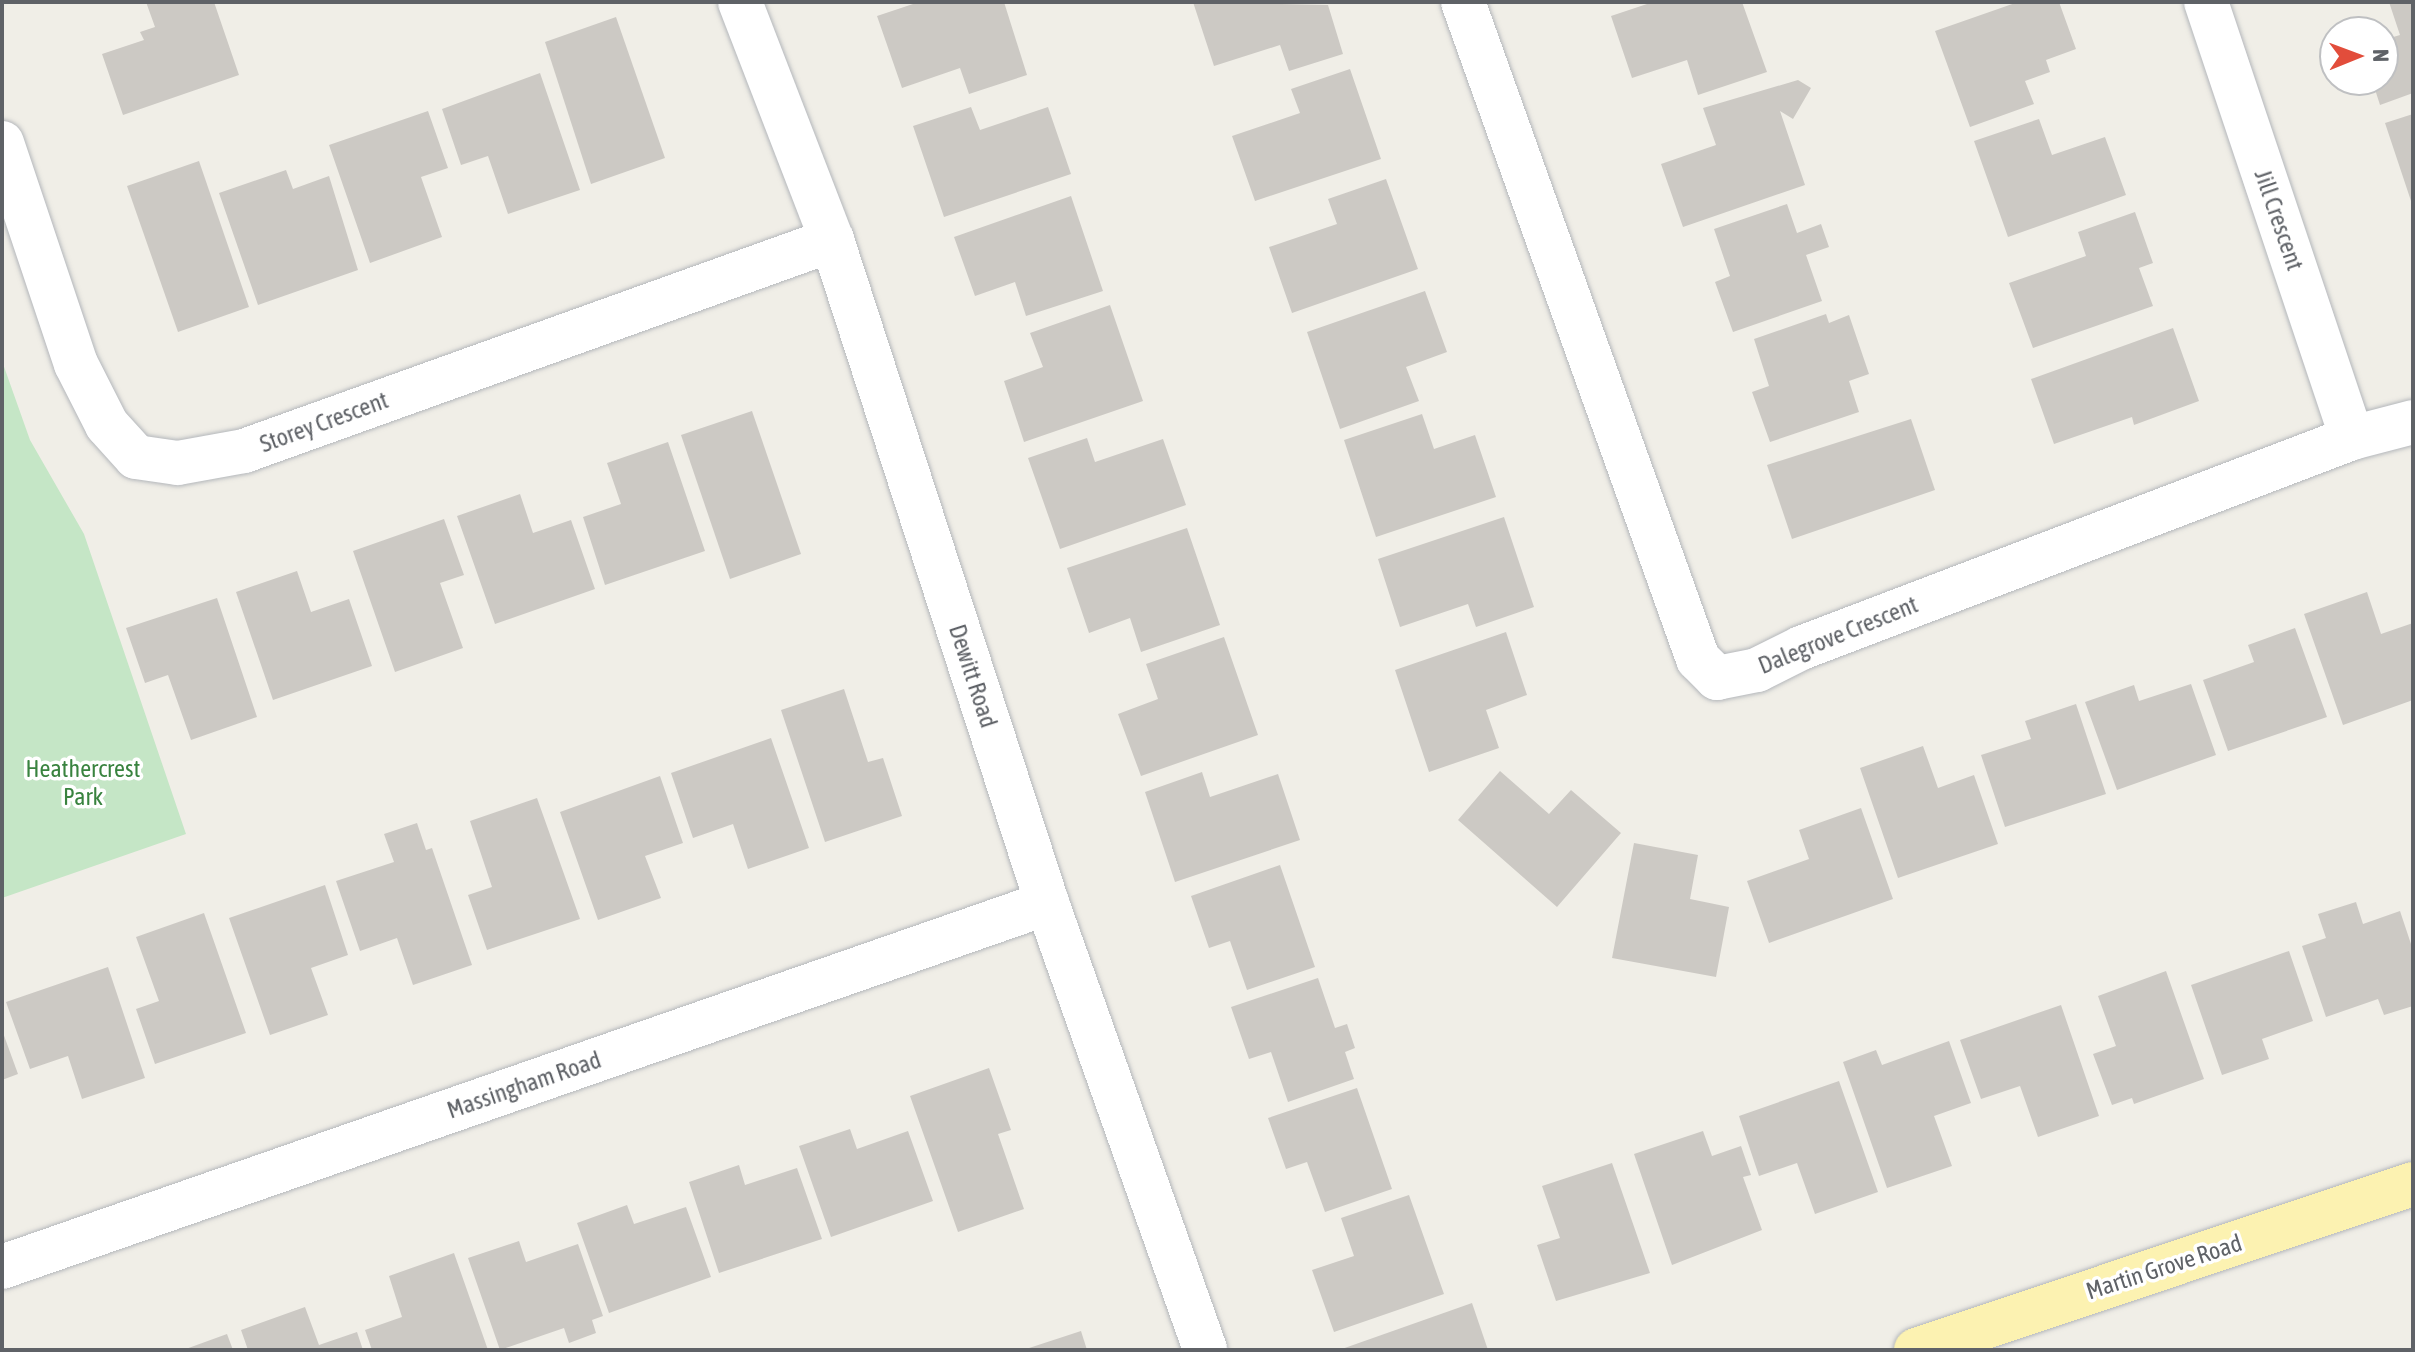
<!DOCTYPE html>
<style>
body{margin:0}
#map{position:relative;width:2415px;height:1352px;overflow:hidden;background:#f0eee7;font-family:"Asap Condensed",sans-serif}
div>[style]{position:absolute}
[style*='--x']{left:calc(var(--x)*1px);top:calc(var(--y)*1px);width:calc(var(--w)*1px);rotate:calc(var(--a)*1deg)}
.green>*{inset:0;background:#c5e6c6}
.building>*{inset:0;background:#ccc9c4}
.roads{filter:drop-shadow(0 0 2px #b4b7bb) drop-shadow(0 0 2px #b4b7bb)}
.minor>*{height:44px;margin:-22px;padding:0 22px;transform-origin:22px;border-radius:22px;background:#fff}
.major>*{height:44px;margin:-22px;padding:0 22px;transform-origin:22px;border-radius:22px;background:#fcf2b1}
span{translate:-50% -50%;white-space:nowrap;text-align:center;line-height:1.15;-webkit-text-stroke:7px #fff;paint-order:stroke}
.street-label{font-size:24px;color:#5f6267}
.park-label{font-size:24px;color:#39833f}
.frame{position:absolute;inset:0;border:4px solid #5f6267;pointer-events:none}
.north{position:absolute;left:2319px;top:16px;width:80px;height:80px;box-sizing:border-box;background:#fff;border:2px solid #bfc0c2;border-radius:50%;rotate:89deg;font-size:22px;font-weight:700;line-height:32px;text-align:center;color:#5f6267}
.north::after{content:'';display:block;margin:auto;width:28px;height:36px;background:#e24d3b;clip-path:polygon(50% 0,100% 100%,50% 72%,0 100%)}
</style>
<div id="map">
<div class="green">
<div style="clip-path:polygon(2px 361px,30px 440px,84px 534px,186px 834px,2px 898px)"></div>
</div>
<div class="building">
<div style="clip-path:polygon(146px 2px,214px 2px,239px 75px,123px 115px,102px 54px,144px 40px,140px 32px,155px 27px)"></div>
<div style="clip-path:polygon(919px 2px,1004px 2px,1027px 75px,969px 94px,960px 68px,902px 88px,877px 16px)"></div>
<div style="clip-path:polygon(1193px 2px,1328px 5px,1343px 54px,1289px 71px,1280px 45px,1214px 66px)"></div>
<div style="clip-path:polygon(1653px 2px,1742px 2px,1767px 72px,1698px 95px,1687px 60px,1632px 78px,1611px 16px)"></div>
<div style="clip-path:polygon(2018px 2px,2059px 2px,2076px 49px,2046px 60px,2050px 72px,2025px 81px,2034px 104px,1970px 127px,1935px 31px)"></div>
<div style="clip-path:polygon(2389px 2px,2413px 2px,2413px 93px,2380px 105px,2372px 80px,2383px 80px,2383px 40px,2400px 35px)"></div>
<div style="clip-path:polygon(616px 17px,665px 158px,591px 184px,545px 42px)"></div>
<div style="clip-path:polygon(1350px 69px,1381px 159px,1255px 201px,1232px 136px,1300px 113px,1291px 89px)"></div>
<div style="clip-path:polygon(540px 73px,580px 190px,508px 214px,488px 156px,461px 165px,442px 109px)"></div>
<div style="clip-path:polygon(1798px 80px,1811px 88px,1793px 119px,1780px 111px,1805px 185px,1683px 227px,1661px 164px,1716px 145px,1703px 108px)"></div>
<div style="clip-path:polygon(971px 107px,980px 130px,1048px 107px,1071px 174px,944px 217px,913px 126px)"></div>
<div style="clip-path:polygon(428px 111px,448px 168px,421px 177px,442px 237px,370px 263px,329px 145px)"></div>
<div style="clip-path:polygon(2413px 114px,2413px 204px,2412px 204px,2385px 123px)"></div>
<div style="clip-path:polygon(2039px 119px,2052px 155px,2105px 137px,2126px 195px,2008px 237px,1974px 141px)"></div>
<div style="clip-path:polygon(199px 161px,249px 307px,178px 332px,127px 186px)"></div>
<div style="clip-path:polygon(286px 170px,293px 189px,329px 176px,358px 270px,258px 305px,219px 193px)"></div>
<div style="clip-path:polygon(1386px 179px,1418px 269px,1292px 313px,1269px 247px,1337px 224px,1328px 199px)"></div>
<div style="clip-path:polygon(1071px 196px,1103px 291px,1026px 316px,1015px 282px,975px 296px,954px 237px)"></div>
<div style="clip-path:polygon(1787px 204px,1797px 233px,1821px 224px,1829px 247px,1806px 255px,1822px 301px,1733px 332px,1715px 282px,1730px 276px,1714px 229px)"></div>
<div style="clip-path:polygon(2135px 212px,2153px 263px,2139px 268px,2153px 306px,2033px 348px,2009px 283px,2086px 256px,2078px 232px)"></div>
<div style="clip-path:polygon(1425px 291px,1447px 352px,1406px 367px,1419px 401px,1340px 429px,1307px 332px)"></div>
<div style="clip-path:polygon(1110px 305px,1143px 401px,1024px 442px,1004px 381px,1043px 367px,1030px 333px)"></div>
<div style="clip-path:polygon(1826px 314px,1829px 323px,1849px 315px,1869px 374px,1849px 381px,1859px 412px,1770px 442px,1752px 392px,1769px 386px,1754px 339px)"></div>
<div style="clip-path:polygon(2173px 328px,2199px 401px,2134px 425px,2132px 417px,2054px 444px,2031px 379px)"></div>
<div style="clip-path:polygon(752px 411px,801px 554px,730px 579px,681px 435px)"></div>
<div style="clip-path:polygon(1422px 414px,1434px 449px,1475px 435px,1496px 497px,1376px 537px,1344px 440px)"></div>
<div style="clip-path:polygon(1911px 419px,1935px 490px,1792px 539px,1767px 465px)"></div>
<div style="clip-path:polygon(1087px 438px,1095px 462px,1163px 439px,1186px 505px,1060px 549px,1028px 458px)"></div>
<div style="clip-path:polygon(668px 442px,705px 551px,605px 585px,583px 517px,621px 504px,607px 463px)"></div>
<div style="clip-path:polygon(520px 494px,533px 533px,571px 520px,595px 589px,495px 624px,457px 516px)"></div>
<div style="clip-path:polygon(1504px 517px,1534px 607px,1476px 627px,1468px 604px,1400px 627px,1378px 559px)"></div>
<div style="clip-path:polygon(444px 519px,464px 575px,440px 583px,463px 648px,395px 672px,353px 551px)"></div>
<div style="clip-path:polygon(1187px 528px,1220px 625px,1141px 652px,1130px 618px,1089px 633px,1067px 568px)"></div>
<div style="clip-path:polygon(297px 571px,311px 612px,349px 599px,372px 666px,273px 700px,236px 592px)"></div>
<div style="clip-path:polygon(2367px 592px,2381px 634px,2413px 623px,2413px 700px,2343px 725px,2304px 614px)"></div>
<div style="clip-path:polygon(217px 598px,257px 717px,191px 740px,168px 675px,145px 683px,126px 628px)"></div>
<div style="clip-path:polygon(2295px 628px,2327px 717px,2228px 751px,2203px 680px,2254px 662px,2248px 645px)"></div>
<div style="clip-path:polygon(1506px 632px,1527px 695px,1486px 710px,1499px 748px,1429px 772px,1395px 670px)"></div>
<div style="clip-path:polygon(1224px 637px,1258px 735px,1141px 776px,1118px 714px,1158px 699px,1146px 664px)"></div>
<div style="clip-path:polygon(2191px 684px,2216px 755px,2117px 790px,2085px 702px,2134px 685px,2139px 701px)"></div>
<div style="clip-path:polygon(844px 689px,868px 762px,883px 758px,902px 816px,825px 842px,781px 710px)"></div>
<div style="clip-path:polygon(2076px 704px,2106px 794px,2005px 827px,1981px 755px,2031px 739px,2025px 721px)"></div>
<div style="clip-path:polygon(771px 738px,809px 848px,748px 869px,733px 824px,693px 838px,671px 773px)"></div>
<div style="clip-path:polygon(1923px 746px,1938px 788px,1974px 775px,1998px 844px,1898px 878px,1860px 768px)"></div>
<div style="clip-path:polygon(1500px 771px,1549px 814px,1571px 790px,1621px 833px,1557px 907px,1458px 820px)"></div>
<div style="clip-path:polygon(1202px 772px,1210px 797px,1278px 774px,1300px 840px,1175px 882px,1145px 792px)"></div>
<div style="clip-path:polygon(660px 776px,683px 843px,645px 856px,661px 898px,598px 920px,560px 812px)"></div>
<div style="clip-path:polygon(537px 798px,580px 919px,487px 950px,468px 895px,492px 887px,470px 821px)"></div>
<div style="clip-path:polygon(1861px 808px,1893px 899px,1769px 943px,1747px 881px,1809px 859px,1799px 830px)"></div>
<div style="clip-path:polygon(417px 823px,426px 850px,432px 848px,472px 965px,413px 985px,397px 938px,360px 951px,336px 881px,394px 862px,384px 834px)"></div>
<div style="clip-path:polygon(1634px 843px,1698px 855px,1690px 899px,1729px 907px,1716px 977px,1612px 958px)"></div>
<div style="clip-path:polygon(1280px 865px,1315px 967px,1247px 990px,1230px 941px,1209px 948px,1191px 896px)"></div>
<div style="clip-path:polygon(325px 885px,348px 955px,311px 968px,328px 1015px,270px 1035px,229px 918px)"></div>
<div style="clip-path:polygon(2356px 902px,2363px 924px,2400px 911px,2413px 950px,2413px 1006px,2384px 1015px,2378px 999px,2326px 1017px,2302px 946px,2326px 938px,2318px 914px)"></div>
<div style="clip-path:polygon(204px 913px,246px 1033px,155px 1064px,136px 1009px,159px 1001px,136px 937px)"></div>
<div style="clip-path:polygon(2289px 951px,2313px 1021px,2262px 1039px,2269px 1059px,2222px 1075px,2191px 985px)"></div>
<div style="clip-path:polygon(108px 967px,145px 1078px,82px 1099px,68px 1056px,30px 1069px,6px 1002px)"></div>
<div style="clip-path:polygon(2166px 971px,2204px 1079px,2134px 1104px,2132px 1098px,2112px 1105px,2093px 1054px,2116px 1046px,2098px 996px)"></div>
<div style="clip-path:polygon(1318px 978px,1335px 1028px,1347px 1024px,1355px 1048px,1345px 1052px,1354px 1079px,1288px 1102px,1271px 1052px,1249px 1059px,1231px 1007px)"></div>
<div style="clip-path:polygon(2061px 1005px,2099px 1116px,2038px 1137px,2020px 1086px,1981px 1099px,1960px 1040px)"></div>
<div style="clip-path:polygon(2px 1030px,18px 1074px,2px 1080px)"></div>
<div style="clip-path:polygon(1949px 1041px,1971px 1103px,1934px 1116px,1952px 1166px,1887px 1188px,1843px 1062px,1876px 1050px,1882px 1065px)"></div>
<div style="clip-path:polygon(989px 1068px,1011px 1130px,998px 1134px,1024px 1209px,958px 1232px,910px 1096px)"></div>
<div style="clip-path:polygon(1839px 1081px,1878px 1192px,1815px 1214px,1797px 1163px,1759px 1176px,1739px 1116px)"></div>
<div style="clip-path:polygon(1357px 1088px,1392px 1189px,1325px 1212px,1307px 1162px,1286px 1169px,1268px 1118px)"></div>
<div style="clip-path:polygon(850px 1129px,857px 1149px,908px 1131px,933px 1201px,831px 1237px,799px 1146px)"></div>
<div style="clip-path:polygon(1703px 1131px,1712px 1156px,1741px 1146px,1751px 1175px,1743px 1177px,1762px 1230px,1672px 1265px,1634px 1154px)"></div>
<div style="clip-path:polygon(1612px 1163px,1650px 1273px,1556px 1301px,1537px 1245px,1560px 1238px,1542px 1186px)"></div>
<div style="clip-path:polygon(739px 1165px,745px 1185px,797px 1168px,822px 1239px,719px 1273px,689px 1182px)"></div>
<div style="clip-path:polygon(1409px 1195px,1444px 1294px,1334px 1332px,1312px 1270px,1354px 1256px,1341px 1218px)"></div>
<div style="clip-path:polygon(627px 1205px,634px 1224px,686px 1207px,711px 1277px,609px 1313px,577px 1223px)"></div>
<div style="clip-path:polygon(519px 1241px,526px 1262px,578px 1244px,603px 1316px,592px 1320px,596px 1333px,569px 1343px,564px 1328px,500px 1350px,468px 1258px)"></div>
<div style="clip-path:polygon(454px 1253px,488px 1350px,372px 1350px,365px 1330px,402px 1317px,389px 1276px)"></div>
<div style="clip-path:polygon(1472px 1303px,1488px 1350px,1339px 1350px)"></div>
<div style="clip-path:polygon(305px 1307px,319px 1345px,357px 1332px,363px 1350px,248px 1350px,241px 1330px)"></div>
<div style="clip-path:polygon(1081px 1331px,1087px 1350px,1026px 1350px,1026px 1349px)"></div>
<div style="clip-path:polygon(227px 1334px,233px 1350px,183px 1350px)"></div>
</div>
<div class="roads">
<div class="minor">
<div style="--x:740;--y:2;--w:255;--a:68.9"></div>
<div style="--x:832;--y:240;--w:697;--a:72.03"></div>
<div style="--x:1047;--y:903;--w:474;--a:70.5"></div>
<div style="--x:1463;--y:2;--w:698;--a:70.32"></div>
<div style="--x:1698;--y:659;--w:27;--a:45"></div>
<div style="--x:1717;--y:678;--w:41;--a:-11.3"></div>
<div style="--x:1757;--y:670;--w:49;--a:-26.6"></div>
<div style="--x:1801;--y:648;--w:590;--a:-20.86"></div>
<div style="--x:2352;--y:438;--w:63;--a:-14.7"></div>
<div style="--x:2206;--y:2;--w:460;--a:71.5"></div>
<div style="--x:2;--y:143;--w:233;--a:71.5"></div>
<div style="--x:76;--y:364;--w:68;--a:63.1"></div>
<div style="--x:107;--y:425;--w:43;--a:47.8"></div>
<div style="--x:136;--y:457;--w:42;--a:8.1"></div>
<div style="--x:178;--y:463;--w:67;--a:-10.3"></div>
<div style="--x:244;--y:451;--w:625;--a:-19.74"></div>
<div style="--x:2;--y:1267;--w:1107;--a:-19.2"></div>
</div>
<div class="major">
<div style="--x:1916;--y:1350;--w:524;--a:-18.47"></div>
</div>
</div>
<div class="street-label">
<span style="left:2279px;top:220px;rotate:71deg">Jill Crescent</span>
<span style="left:324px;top:422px;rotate:-20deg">Storey Crescent</span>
<span style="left:1838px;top:635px;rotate:-22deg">Dalegrove Crescent</span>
<span style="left:973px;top:676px;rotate:72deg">Dewitt Road</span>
<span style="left:524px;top:1085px;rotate:-19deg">Massingham Road</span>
<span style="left:2164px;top:1267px;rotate:-18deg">Martin Grove Road</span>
</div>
<div class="park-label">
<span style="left:83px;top:783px">Heathercrest<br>Park</span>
</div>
<div class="frame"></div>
<div class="north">N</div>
</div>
